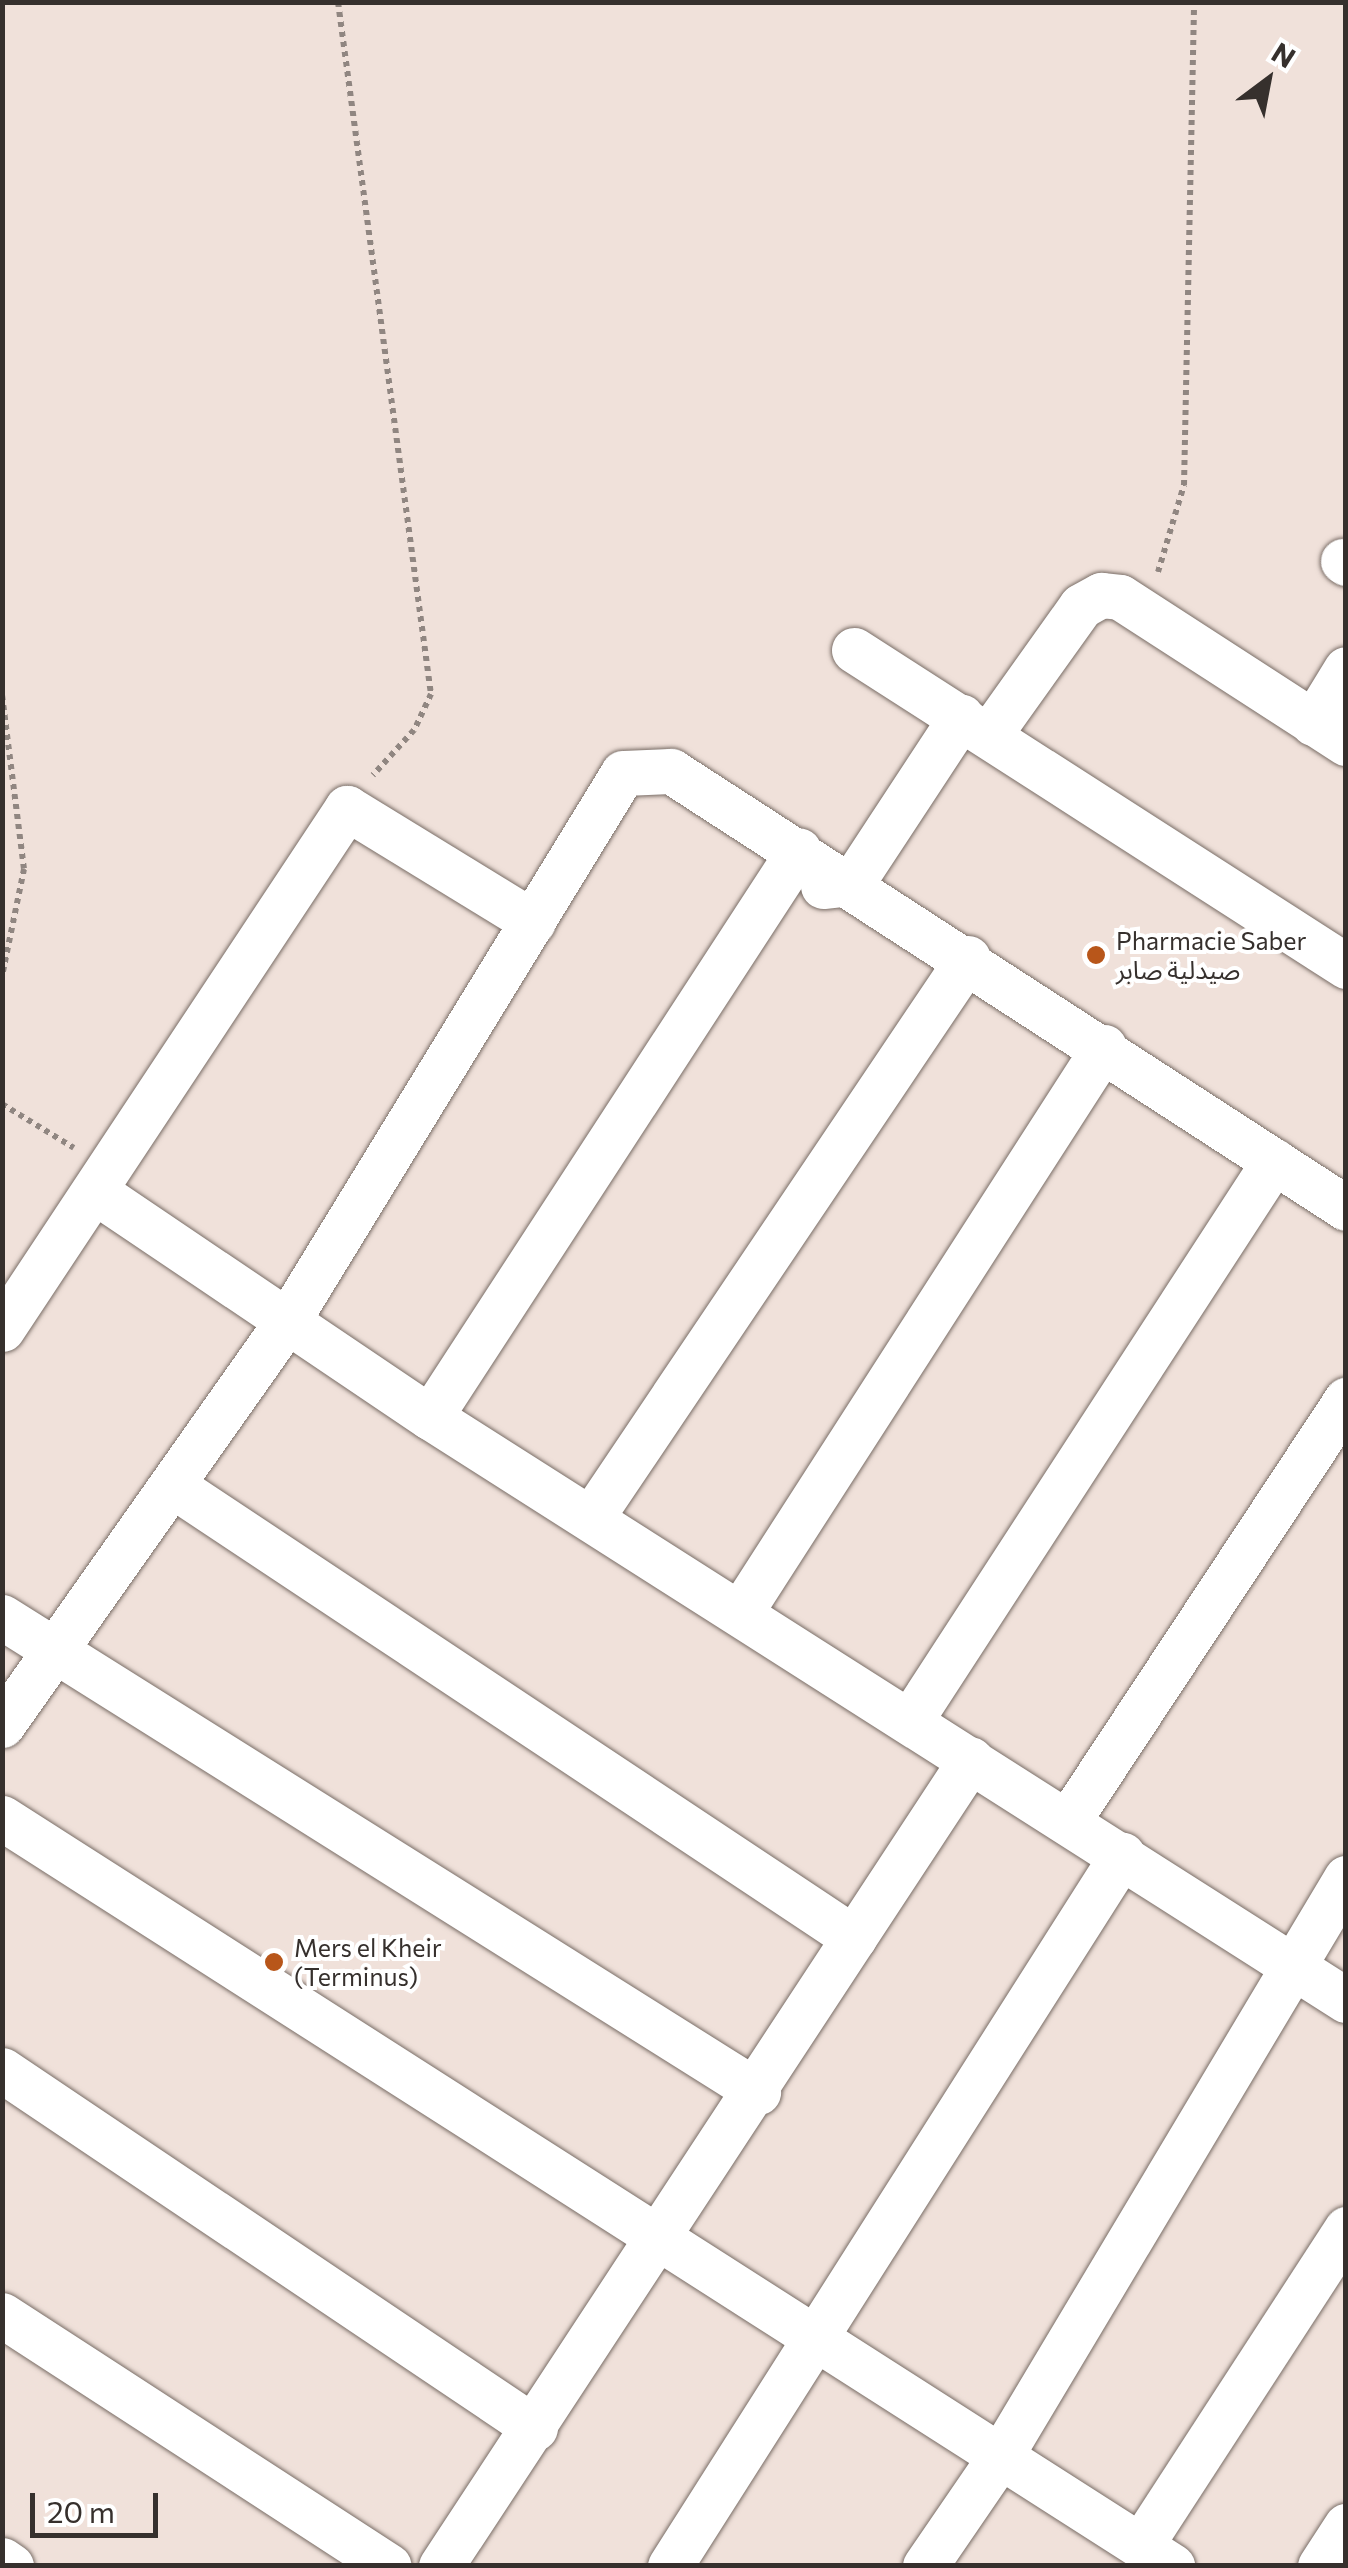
<!DOCTYPE html>
<meta charset="utf-8">
<style>
body{margin:0}
#map{position:relative;width:1348px;height:2568px;overflow:hidden;background:#f0e1da;font-family:Commissioner,"Noto Sans Arabic",sans-serif}
div>[style]{position:absolute}
[style*='--x']{left:calc(var(--x)*1px);top:calc(var(--y)*1px);width:calc(var(--w)*1px);rotate:calc(var(--a)*1deg)}
.path>*{height:6px;margin-top:-3px;transform-origin:0;background:repeating-linear-gradient(90deg,#908681 0 5px,transparent 0 10px)}
.roads{filter:drop-shadow(0 0 2px #796d66) drop-shadow(0 0 2px #796d66)}
.minor>*{height:45px;margin:-22.5px;padding:0 22.5px;transform-origin:22.5px;border-radius:22.5px;background:#fff}
.dots>*{width:28px;height:28px;translate:-50% -50%;box-sizing:border-box;border:5px solid #fff;border-radius:50%}
span{translate:-50% -50%;white-space:nowrap;text-align:center;line-height:1.15;-webkit-text-stroke:8px #fff;paint-order:stroke}
.poi-label{font-size:25px;color:#36302d}
.left{translate:0 -50%;text-align:left}
.frame{position:absolute;inset:0;border:5px solid #36302d;pointer-events:none}
.north{position:absolute;left:1218px;top:30px;width:100px;height:100px;-webkit-text-stroke:8px #fff;paint-order:stroke;rotate:32deg;font-size:28px;font-weight:700;line-height:40px;text-align:center;color:#36302d}
.north::after{content:'';display:block;margin:auto;width:35px;height:45px;background:#36302d;clip-path:polygon(50% 0,100% 100%,50% 72%,0 100%)}
.scale{position:absolute;left:30px;top:2493px;width:128px;height:45px;box-sizing:border-box;border:5px solid #36302d;border-top:0;padding-left:12px;font-size:30px;line-height:35px;white-space:nowrap;color:#36302d;-webkit-text-stroke:8px #fff;paint-order:stroke}
</style>
<div id="map">
<div class="path">
<div style="--x:338;--y:2;--w:698;--a:82.35"></div>
<div style="--x:431;--y:694;--w:40;--a:115"></div>
<div style="--x:414;--y:730;--w:61;--a:132.3"></div>
<div style="--x:1158;--y:572;--w:91;--a:-73.4"></div>
<div style="--x:1184;--y:485;--w:483;--a:-88.8"></div>
<div style="--x:2;--y:695;--w:175;--a:82.8"></div>
<div style="--x:24;--y:869;--w:109;--a:101.6"></div>
<div style="--x:2;--y:1104;--w:84;--a:31.4"></div>
</div>
<div class="roads">
<div class="minor">
<div style="--x:1343;--y:561;--w:4;--a:34"></div>
<div style="--x:854;--y:650;--w:585;--a:32.71"></div>
<div style="--x:1313;--y:723;--w:63;--a:-58.6"></div>
<div style="--x:989;--y:735;--w:158;--a:-54.5"></div>
<div style="--x:1081;--y:606;--w:23;--a:-29"></div>
<div style="--x:1101;--y:595;--w:19;--a:6"></div>
<div style="--x:1120;--y:597;--w:269;--a:32.9"></div>
<div style="--x:823;--y:886;--w:29;--a:-6"></div>
<div style="--x:852;--y:883;--w:199;--a:-56.7"></div>
<div style="--x:96;--y:1192;--w:403;--a:34"></div>
<div style="--x:430;--y:1417;--w:1086;--a:32.48"></div>
<div style="--x:2;--y:1329;--w:625;--a:-56.49"></div>
<div style="--x:347;--y:808;--w:218;--a:31.5"></div>
<div style="--x:430;--y:1417;--w:676;--a:-56.94"></div>
<div style="--x:175;--y:1487;--w:815;--a:33.59"></div>
<div style="--x:591;--y:1518;--w:675;--a:-56.05"></div>
<div style="--x:740;--y:1613;--w:673;--a:-57.25"></div>
<div style="--x:2;--y:1617;--w:893;--a:32.14"></div>
<div style="--x:910;--y:1721;--w:668;--a:-56.98"></div>
<div style="--x:2;--y:1725;--w:496;--a:-54.8"></div>
<div style="--x:288;--y:1320;--w:641;--a:-58.52"></div>
<div style="--x:623;--y:773;--w:48;--a:-2.4"></div>
<div style="--x:671;--y:771;--w:804;--a:32.92"></div>
<div style="--x:2;--y:1818;--w:1389;--a:32.59"></div>
<div style="--x:1068;--y:1821;--w:505;--a:-56.56"></div>
<div style="--x:2;--y:2070;--w:642;--a:33.89"></div>
<div style="--x:2;--y:2315;--w:461;--a:33"></div>
<div style="--x:1141;--y:2545;--w:377;--a:-57"></div>
<div style="--x:2;--y:2560;--w:11;--a:34"></div>
<div style="--x:441;--y:2566;--w:965;--a:-56.7"></div>
<div style="--x:670;--y:2566;--w:843;--a:-57.55"></div>
<div style="--x:925;--y:2566;--w:138;--a:-55.6"></div>
<div style="--x:1003;--y:2452;--w:669;--a:-59.14"></div>
<div style="--x:1320;--y:2566;--w:48;--a:-57"></div>
</div>
</div>
<div class="dots">
<div style="left:1096px;top:955px;background:#b8561a"></div>
<div style="left:274px;top:1962px;background:#b8561a"></div>
</div>
<div class="poi-label">
<span class="left" style="left:1116px;top:955px">Pharmacie Saber<br>صيدلية صابر</span>
<span class="left" style="left:294px;top:1962px">Mers el Kheir<br>(Terminus)</span>
</div>
<div class="frame"></div>
<div class="north">N</div>
<div class="scale">20 m</div>
</div>
